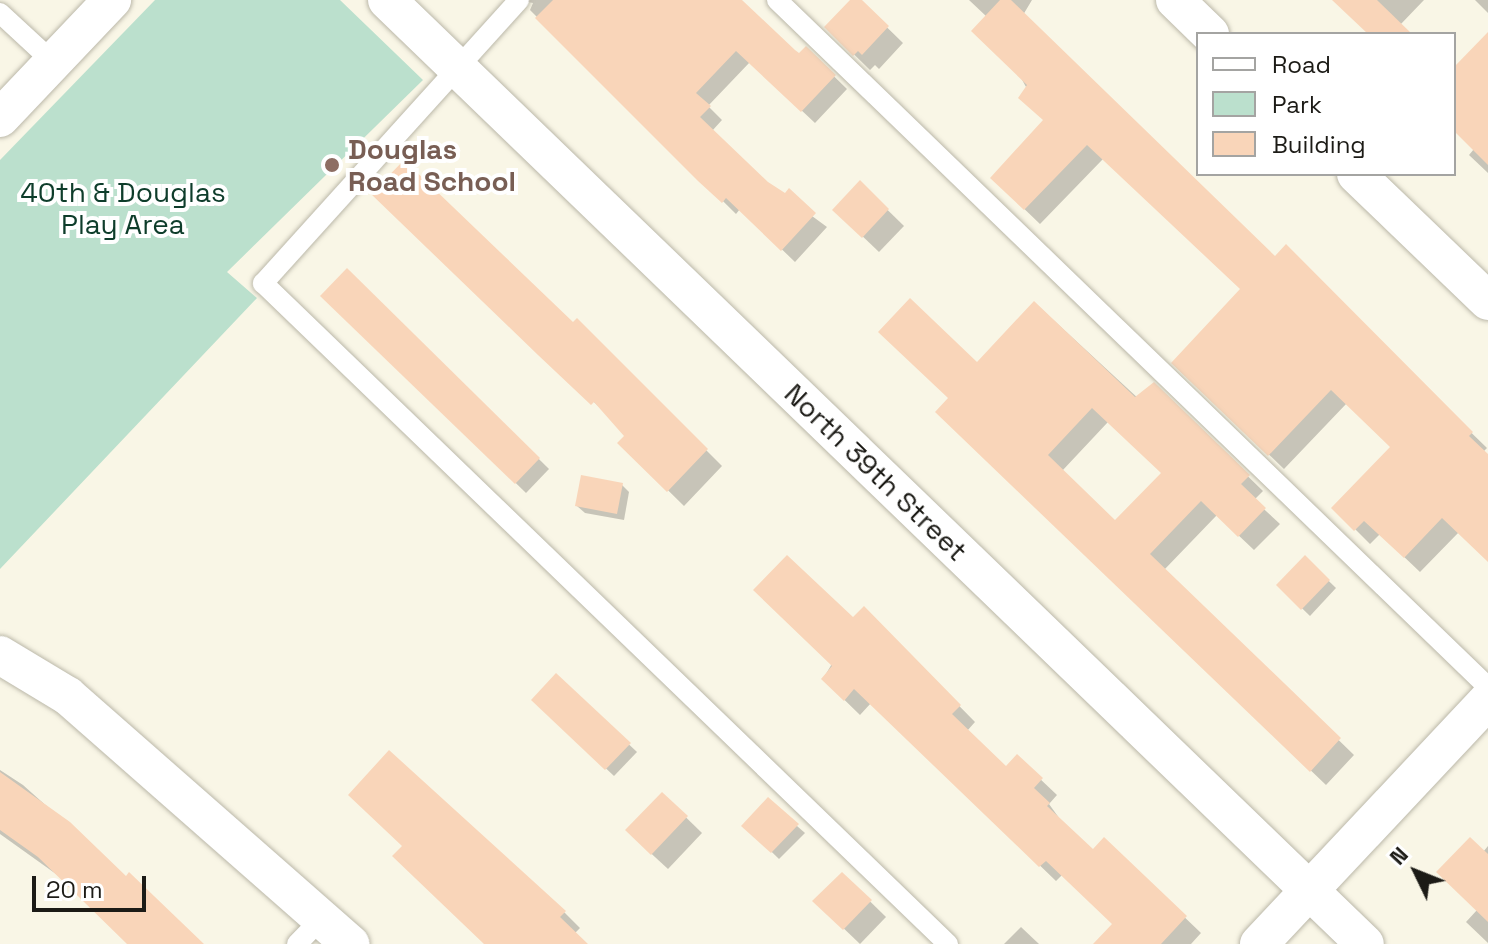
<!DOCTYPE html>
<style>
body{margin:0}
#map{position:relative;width:1488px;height:944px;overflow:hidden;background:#f9f6e6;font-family:"Space Grotesk",sans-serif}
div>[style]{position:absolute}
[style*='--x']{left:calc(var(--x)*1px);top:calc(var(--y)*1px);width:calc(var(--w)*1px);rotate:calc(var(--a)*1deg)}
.green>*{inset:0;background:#bbe0cd}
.shadow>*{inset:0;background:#0003}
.building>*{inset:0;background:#f9d5b9}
.roads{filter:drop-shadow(0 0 2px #bbb8a9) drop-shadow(0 0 2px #bbb8a9)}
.lane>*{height:20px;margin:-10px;padding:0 10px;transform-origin:10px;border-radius:10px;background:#fff}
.street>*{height:38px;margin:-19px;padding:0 19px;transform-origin:19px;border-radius:19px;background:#fff}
.dots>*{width:22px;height:22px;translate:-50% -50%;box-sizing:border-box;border:4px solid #fff;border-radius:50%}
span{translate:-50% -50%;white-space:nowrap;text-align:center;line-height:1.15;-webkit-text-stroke:8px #fff;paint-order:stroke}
.education-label{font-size:28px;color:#785e54;font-weight:700}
.left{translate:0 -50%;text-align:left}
.park-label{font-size:28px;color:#0e3d2b}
.street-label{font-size:28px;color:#1c1b16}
.legend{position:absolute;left:1196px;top:32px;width:260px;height:144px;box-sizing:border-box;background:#fff;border:2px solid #a4a4a2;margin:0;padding:10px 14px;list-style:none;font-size:24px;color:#1c1b16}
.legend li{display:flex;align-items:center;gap:16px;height:40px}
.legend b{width:40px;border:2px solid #a4a4a2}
.north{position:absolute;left:1376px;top:832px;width:80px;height:80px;-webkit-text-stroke:6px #fff;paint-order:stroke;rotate:313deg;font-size:22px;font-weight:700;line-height:32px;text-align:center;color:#1c1b16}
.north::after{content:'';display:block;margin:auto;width:28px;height:36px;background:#1c1b16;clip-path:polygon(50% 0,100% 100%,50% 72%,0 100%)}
.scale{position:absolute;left:32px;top:876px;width:114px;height:36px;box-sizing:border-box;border:4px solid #1c1b16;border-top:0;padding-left:10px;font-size:24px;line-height:28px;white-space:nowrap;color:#1c1b16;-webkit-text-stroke:6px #fff;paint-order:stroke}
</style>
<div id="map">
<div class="green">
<div style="clip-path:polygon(155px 0,340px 0,423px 80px,227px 272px,257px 298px,0 569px,0 160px)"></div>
</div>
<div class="shadow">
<div style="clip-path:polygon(518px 0,740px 0,799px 55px,806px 49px,847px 89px,815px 123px,750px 62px,708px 106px,722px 120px,712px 131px,767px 183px,827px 227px,795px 262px,740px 209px,736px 214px,543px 23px,530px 10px,533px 3px)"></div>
<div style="clip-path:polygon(852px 0,859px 0,903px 43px,879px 69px,875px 65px,870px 70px,826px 27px)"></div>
<div style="clip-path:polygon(969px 0,1032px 0,1023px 15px,1275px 258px,1333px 298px,1487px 448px,1483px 452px,1488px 458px,1488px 560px,1459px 532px,1420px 572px,1380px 534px,1370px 544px,1334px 508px,1393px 447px,1347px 403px,1284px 469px,1189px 378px,1242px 290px,1103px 159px,1040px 224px,992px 178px,1045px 121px,987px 17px)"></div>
<div style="clip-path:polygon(1335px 0,1424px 0,1400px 25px,1410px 34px,1370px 34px)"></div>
<div style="clip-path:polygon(1475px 0,1488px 0,1488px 13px)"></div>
<div style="clip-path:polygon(1488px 35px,1488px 173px,1469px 155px,1474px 149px,1454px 129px,1454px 70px)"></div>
<div style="clip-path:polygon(860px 183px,904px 226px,879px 252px,835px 210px)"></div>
<div style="clip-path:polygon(389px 210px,573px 325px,577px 321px,722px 466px,684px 506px,620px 443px,627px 436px,610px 417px)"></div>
<div style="clip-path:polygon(347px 270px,549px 469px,526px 493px,322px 296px)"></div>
<div style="clip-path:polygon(evenodd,1035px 303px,1140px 400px,1154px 385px,1263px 491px,1254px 500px,1280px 524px,1254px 550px,1217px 515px,1164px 570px,1354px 755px,1326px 785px,952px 427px,977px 365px,1035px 303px,1108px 422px,1163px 473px,1115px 523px,1062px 471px,1108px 422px)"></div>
<div style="clip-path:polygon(622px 485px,629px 492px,624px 520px,585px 513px,577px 506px)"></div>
<div style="clip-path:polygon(1305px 558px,1336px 588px,1310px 616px,1278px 585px)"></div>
<div style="clip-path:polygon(864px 609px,975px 722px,967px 731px,1006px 769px,1017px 757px,1057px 795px,1049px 804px,1062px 822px,1093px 852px,1104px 840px,1201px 933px,1191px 944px,1096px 944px,1115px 925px,1062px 875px,1056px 881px,871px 703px,860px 715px,823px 679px)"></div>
<div style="clip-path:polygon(556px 676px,637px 752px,614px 776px,533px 700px)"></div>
<div style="clip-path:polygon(390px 753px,565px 913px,580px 928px,574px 934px,585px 944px,486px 944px,404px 847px)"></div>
<div style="clip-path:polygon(0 770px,23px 785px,201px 944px,129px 944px,63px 879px,0 834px)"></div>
<div style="clip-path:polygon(662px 794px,702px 833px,668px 869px,643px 846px)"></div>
<div style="clip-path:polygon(744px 825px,797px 826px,805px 833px,779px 859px)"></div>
<div style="clip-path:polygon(1488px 846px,1488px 943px,1466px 922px,1477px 910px,1483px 852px)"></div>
<div style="clip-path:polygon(842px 874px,886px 917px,860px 944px,815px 901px)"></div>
<div style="clip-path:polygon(1021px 927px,1039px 944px,1004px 944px)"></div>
</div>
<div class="building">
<div style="clip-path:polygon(553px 0,742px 0,795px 50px,799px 53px,806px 46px,836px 75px,801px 112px,736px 51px,696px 93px,711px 106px,700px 117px,768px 182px,785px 193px,789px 188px,816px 213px,781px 251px,726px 198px,722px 203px,698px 181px,535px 18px)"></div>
<div style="clip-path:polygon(850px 0,862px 0,889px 26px,862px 55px,858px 51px,853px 56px,824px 27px)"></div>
<div style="clip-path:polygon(1000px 0,1011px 0,1275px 256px,1286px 244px,1473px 432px,1469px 436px,1488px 454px,1488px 562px,1442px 518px,1404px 558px,1364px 521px,1354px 531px,1331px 508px,1390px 447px,1331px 390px,1268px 456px,1171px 363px,1240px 289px,1087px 145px,1024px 210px,990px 178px,1043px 120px,1018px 98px,1027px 85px,971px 31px)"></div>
<div style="clip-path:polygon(1332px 0,1377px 0,1412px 34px,1368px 34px)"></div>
<div style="clip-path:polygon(1488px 32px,1488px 165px,1454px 131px,1454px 67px)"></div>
<div style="clip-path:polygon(404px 160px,573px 322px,577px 318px,708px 449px,667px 492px,617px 443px,624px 436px,594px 402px,591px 405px,538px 355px,371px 194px)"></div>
<div style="clip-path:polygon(860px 180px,889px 209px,862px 238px,832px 210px)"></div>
<div style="clip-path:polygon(347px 268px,540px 458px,515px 484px,320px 296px)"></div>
<div style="clip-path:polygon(evenodd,910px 298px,977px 362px,1034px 301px,1135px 397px,1154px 382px,1250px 475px,1241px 484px,1266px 508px,1238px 537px,1201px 501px,1150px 554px,1341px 738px,1310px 772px,935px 412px,948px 398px,878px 332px,910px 298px,1092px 408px,1161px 473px,1115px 520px,1048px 455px,1092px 408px)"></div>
<div style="clip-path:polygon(581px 475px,623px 483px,617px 514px,575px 506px)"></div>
<div style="clip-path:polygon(787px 555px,853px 617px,864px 606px,961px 705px,952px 714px,1006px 766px,1017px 754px,1043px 778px,1034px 788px,1050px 803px,1047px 806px,1093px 849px,1104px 837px,1187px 916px,1161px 944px,1093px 944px,1112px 924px,1046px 861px,1039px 867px,854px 689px,844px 701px,821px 679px,832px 666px,753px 590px)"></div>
<div style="clip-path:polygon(1305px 555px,1330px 580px,1301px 610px,1276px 585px)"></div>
<div style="clip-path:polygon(556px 673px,631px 743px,605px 770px,531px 700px)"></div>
<div style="clip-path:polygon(389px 750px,566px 911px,560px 917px,588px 944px,484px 944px,392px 856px,402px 846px,348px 795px)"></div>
<div style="clip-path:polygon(0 772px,70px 822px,126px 876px,129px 872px,204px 944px,127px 944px,38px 857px,0 830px)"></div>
<div style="clip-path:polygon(662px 792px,688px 816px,651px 855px,625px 830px)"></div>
<div style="clip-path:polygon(768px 797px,799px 824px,771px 853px,741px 826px)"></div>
<div style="clip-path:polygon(1470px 837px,1488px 854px,1488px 922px,1436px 872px)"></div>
<div style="clip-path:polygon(842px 872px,872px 900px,843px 930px,812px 901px)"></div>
</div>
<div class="roads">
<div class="lane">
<div style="--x:519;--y:0;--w:382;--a:132.1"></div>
<div style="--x:263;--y:283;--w:952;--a:43.98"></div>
<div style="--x:777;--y:0;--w:989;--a:44.02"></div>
<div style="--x:0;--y:13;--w:72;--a:42.8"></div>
<div style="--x:297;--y:944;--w:37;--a:-46"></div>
</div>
<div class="street">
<div style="--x:387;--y:0;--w:1359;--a:43.99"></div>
<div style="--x:1175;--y:0;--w:49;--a:44.2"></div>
<div style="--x:0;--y:118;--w:163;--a:-46.5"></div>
<div style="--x:1356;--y:174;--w:183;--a:43.9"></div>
<div style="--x:0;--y:655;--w:79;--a:31.1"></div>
<div style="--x:68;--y:696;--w:376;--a:41.3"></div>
<div style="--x:1259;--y:944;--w:335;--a:-46.8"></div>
</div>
</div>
<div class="dots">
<div style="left:332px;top:165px;background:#8d6e63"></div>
</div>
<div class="education-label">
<span class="left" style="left:348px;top:165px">Douglas<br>Road School</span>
</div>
<div class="park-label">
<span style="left:123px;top:208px">40th &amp; Douglas<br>Play Area</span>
</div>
<div class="street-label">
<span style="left:876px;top:472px;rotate:44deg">North 39th Street</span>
</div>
<ul class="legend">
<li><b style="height:10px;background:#fff"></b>Road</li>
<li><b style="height:22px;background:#bbe0cd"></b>Park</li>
<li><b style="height:22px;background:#f9d5b9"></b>Building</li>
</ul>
<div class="north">N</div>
<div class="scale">20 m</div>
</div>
